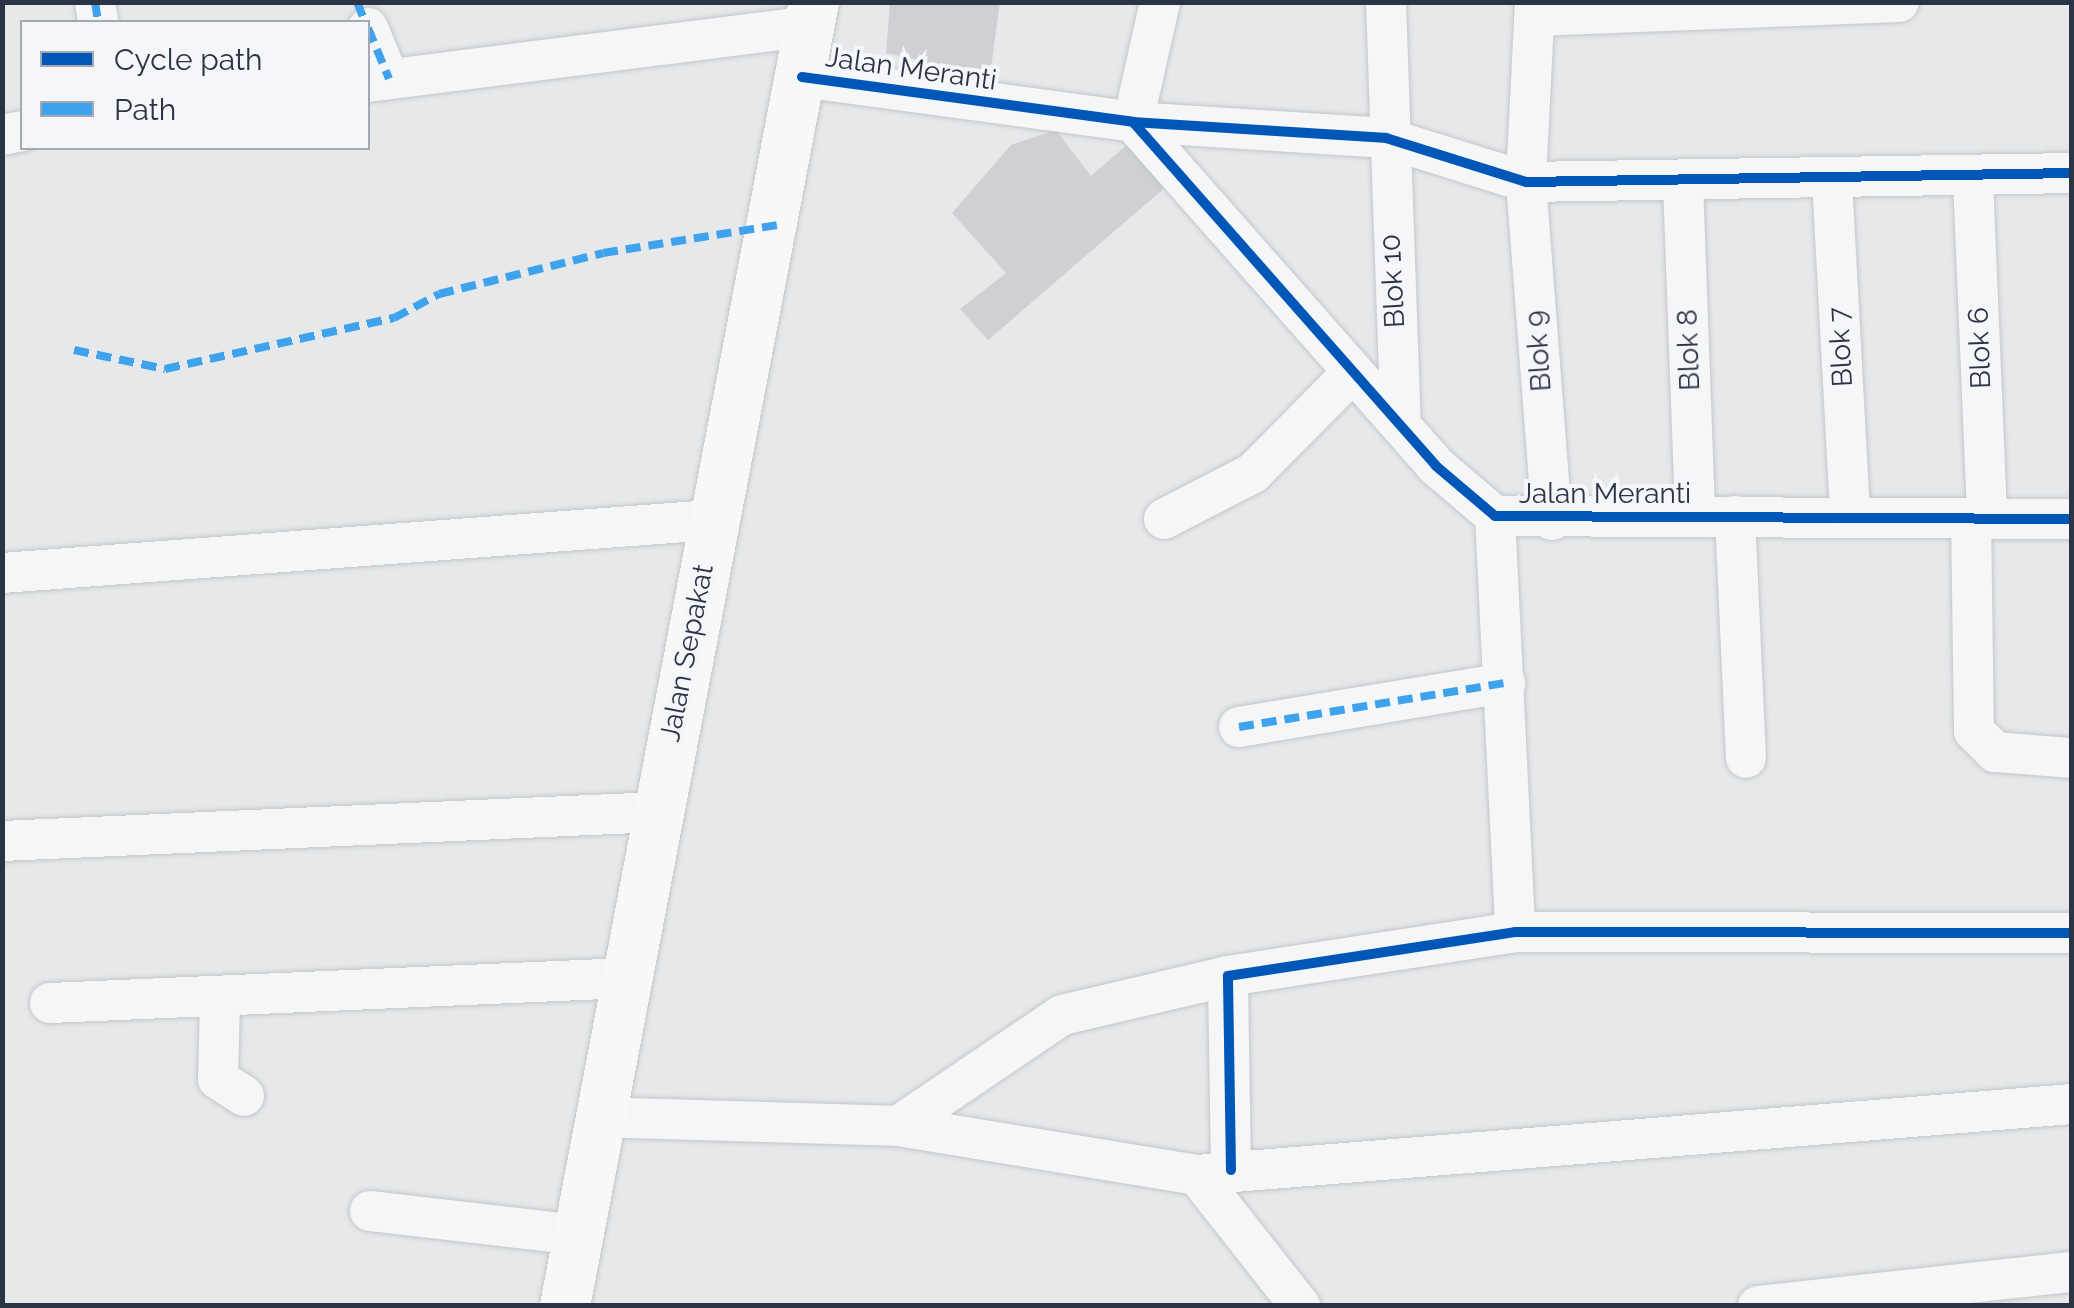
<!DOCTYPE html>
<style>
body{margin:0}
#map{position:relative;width:2074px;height:1308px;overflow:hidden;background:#e6e8ea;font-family:Raleway,sans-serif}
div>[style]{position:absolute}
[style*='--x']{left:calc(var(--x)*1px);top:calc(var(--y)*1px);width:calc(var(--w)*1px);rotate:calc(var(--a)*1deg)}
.building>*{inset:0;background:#ced0d3}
.roads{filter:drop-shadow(0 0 2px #c4c6c8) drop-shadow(0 0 2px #c4c6c8)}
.minor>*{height:40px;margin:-20px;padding:0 20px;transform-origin:20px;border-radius:20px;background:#f5f6f7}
.major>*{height:50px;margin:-25px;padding:0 25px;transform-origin:25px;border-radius:25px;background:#f8f8f8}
.quiet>*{height:8px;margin-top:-4px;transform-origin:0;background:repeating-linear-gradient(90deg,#3ea3ec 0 15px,transparent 0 23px)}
.cycleway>*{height:10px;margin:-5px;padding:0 5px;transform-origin:5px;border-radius:5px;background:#0057b8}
span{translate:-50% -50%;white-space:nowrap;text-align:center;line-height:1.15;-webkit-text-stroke:8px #f4f6f9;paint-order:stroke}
.street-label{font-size:28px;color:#2b3445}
.frame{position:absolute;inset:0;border:5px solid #2b3445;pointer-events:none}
.legend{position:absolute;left:20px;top:20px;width:350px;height:130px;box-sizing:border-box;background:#f4f6f9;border:2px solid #a4a8b1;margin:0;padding:12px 18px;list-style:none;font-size:30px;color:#2b3445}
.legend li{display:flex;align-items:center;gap:20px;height:50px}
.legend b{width:50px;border:2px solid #a4a8b1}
</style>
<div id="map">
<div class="building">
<div style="clip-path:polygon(890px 2px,1000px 2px,989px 83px,927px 75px,927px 62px,886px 53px)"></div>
<div style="clip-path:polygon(1056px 130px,1091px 176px,1130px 142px,1168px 185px,988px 340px,960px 309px,1006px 273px,952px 213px,1011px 145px)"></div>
</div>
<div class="roads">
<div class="minor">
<div style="--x:95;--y:2;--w:20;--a:81"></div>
<div style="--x:1386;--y:2;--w:422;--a:88"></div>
<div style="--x:1535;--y:2;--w:180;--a:92.9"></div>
<div style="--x:1526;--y:182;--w:339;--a:85.6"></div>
<div style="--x:1536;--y:16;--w:363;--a:-2.2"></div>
<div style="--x:368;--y:28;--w:55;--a:67.6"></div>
<div style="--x:802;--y:77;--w:334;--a:7.7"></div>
<div style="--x:1133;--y:122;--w:254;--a:3.6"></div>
<div style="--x:1386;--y:138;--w:147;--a:17.4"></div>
<div style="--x:1526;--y:182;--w:546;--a:-0.94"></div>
<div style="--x:368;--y:82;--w:446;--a:-7.2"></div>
<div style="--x:1133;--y:122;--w:458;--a:48.6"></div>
<div style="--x:1436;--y:466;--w:77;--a:40.3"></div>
<div style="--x:1495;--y:516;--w:577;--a:0.3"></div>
<div style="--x:1133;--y:122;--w:123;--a:-77.3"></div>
<div style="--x:2;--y:135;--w:20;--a:-11"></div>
<div style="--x:1832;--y:180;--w:333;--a:86.9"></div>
<div style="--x:1973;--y:180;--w:337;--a:87.6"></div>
<div style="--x:1683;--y:183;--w:333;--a:87.9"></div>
<div style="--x:1495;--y:516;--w:416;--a:87.2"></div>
<div style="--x:1735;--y:516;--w:242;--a:87.4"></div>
<div style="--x:1971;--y:517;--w:214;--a:89.2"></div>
<div style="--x:1974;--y:731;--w:30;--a:45"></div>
<div style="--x:1995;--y:752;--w:77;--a:4.5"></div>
<div style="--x:1164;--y:519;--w:100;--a:-27.3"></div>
<div style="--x:1253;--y:473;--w:142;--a:-45.3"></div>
<div style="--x:2;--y:573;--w:712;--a:-4.27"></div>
<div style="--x:1239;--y:727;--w:270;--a:-9.4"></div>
<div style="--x:2;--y:841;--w:657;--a:-2.53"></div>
<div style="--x:220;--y:1002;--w:77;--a:91.5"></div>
<div style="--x:218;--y:1079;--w:31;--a:33"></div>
<div style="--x:50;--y:1003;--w:578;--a:-2.48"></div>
<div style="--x:599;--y:1117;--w:299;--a:1.7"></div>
<div style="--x:898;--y:1126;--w:303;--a:9.3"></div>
<div style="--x:1197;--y:1175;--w:167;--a:51.8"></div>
<div style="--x:898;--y:1126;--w:198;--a:-34.1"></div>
<div style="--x:1062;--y:1015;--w:171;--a:-13.2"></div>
<div style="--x:1231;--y:1170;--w:194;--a:-90.9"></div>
<div style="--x:1228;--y:976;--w:290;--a:-8.7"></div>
<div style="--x:1515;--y:932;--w:557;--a:0.1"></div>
<div style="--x:1197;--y:1175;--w:878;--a:-4.64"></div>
<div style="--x:370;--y:1211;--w:208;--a:6.6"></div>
<div style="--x:1758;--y:1306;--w:316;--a:-6.2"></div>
</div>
<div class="major">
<div style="--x:565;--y:1306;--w:1328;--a:-79.19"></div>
</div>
</div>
<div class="quiet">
<div style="--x:95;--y:2;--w:20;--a:81"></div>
<div style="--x:357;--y:2;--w:22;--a:68"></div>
<div style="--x:368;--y:28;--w:55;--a:67.6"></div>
<div style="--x:74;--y:350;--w:93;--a:11.8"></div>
<div style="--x:165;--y:369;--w:235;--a:-12.6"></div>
<div style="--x:394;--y:318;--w:51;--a:-28.1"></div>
<div style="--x:439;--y:294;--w:169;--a:-14"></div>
<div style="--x:603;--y:253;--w:176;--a:-9.1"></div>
<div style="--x:1239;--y:727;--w:270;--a:-9.4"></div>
</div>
<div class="cycleway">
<div style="--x:802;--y:77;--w:334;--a:7.7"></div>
<div style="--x:1133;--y:122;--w:254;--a:3.6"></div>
<div style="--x:1386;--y:138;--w:147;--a:17.4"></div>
<div style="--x:1526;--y:182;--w:546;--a:-0.94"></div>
<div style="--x:1133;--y:122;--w:458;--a:48.6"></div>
<div style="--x:1436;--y:466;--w:77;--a:40.3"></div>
<div style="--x:1495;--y:516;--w:577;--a:0.3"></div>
<div style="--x:1231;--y:1170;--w:194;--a:-90.9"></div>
<div style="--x:1228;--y:976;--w:290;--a:-8.7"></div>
<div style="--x:1515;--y:932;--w:557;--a:0.1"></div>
</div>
<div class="street-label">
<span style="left:911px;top:69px;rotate:8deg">Jalan Meranti</span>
<span style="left:1393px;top:281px;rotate:-93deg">Blok 10</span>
<span style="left:1841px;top:347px;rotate:-93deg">Blok 7</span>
<span style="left:1980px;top:348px;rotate:-92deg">Blok 6</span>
<span style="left:1689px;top:350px;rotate:-92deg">Blok 8</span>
<span style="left:1539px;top:351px;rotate:-94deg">Blok 9</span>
<span style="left:1605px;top:494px">Jalan Meranti</span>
<span style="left:687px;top:653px;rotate:-79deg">Jalan Sepakat</span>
</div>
<div class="frame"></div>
<ul class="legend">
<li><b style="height:12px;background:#0057b8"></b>Cycle path</li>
<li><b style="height:12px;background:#3ea3ec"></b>Path</li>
</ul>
</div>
